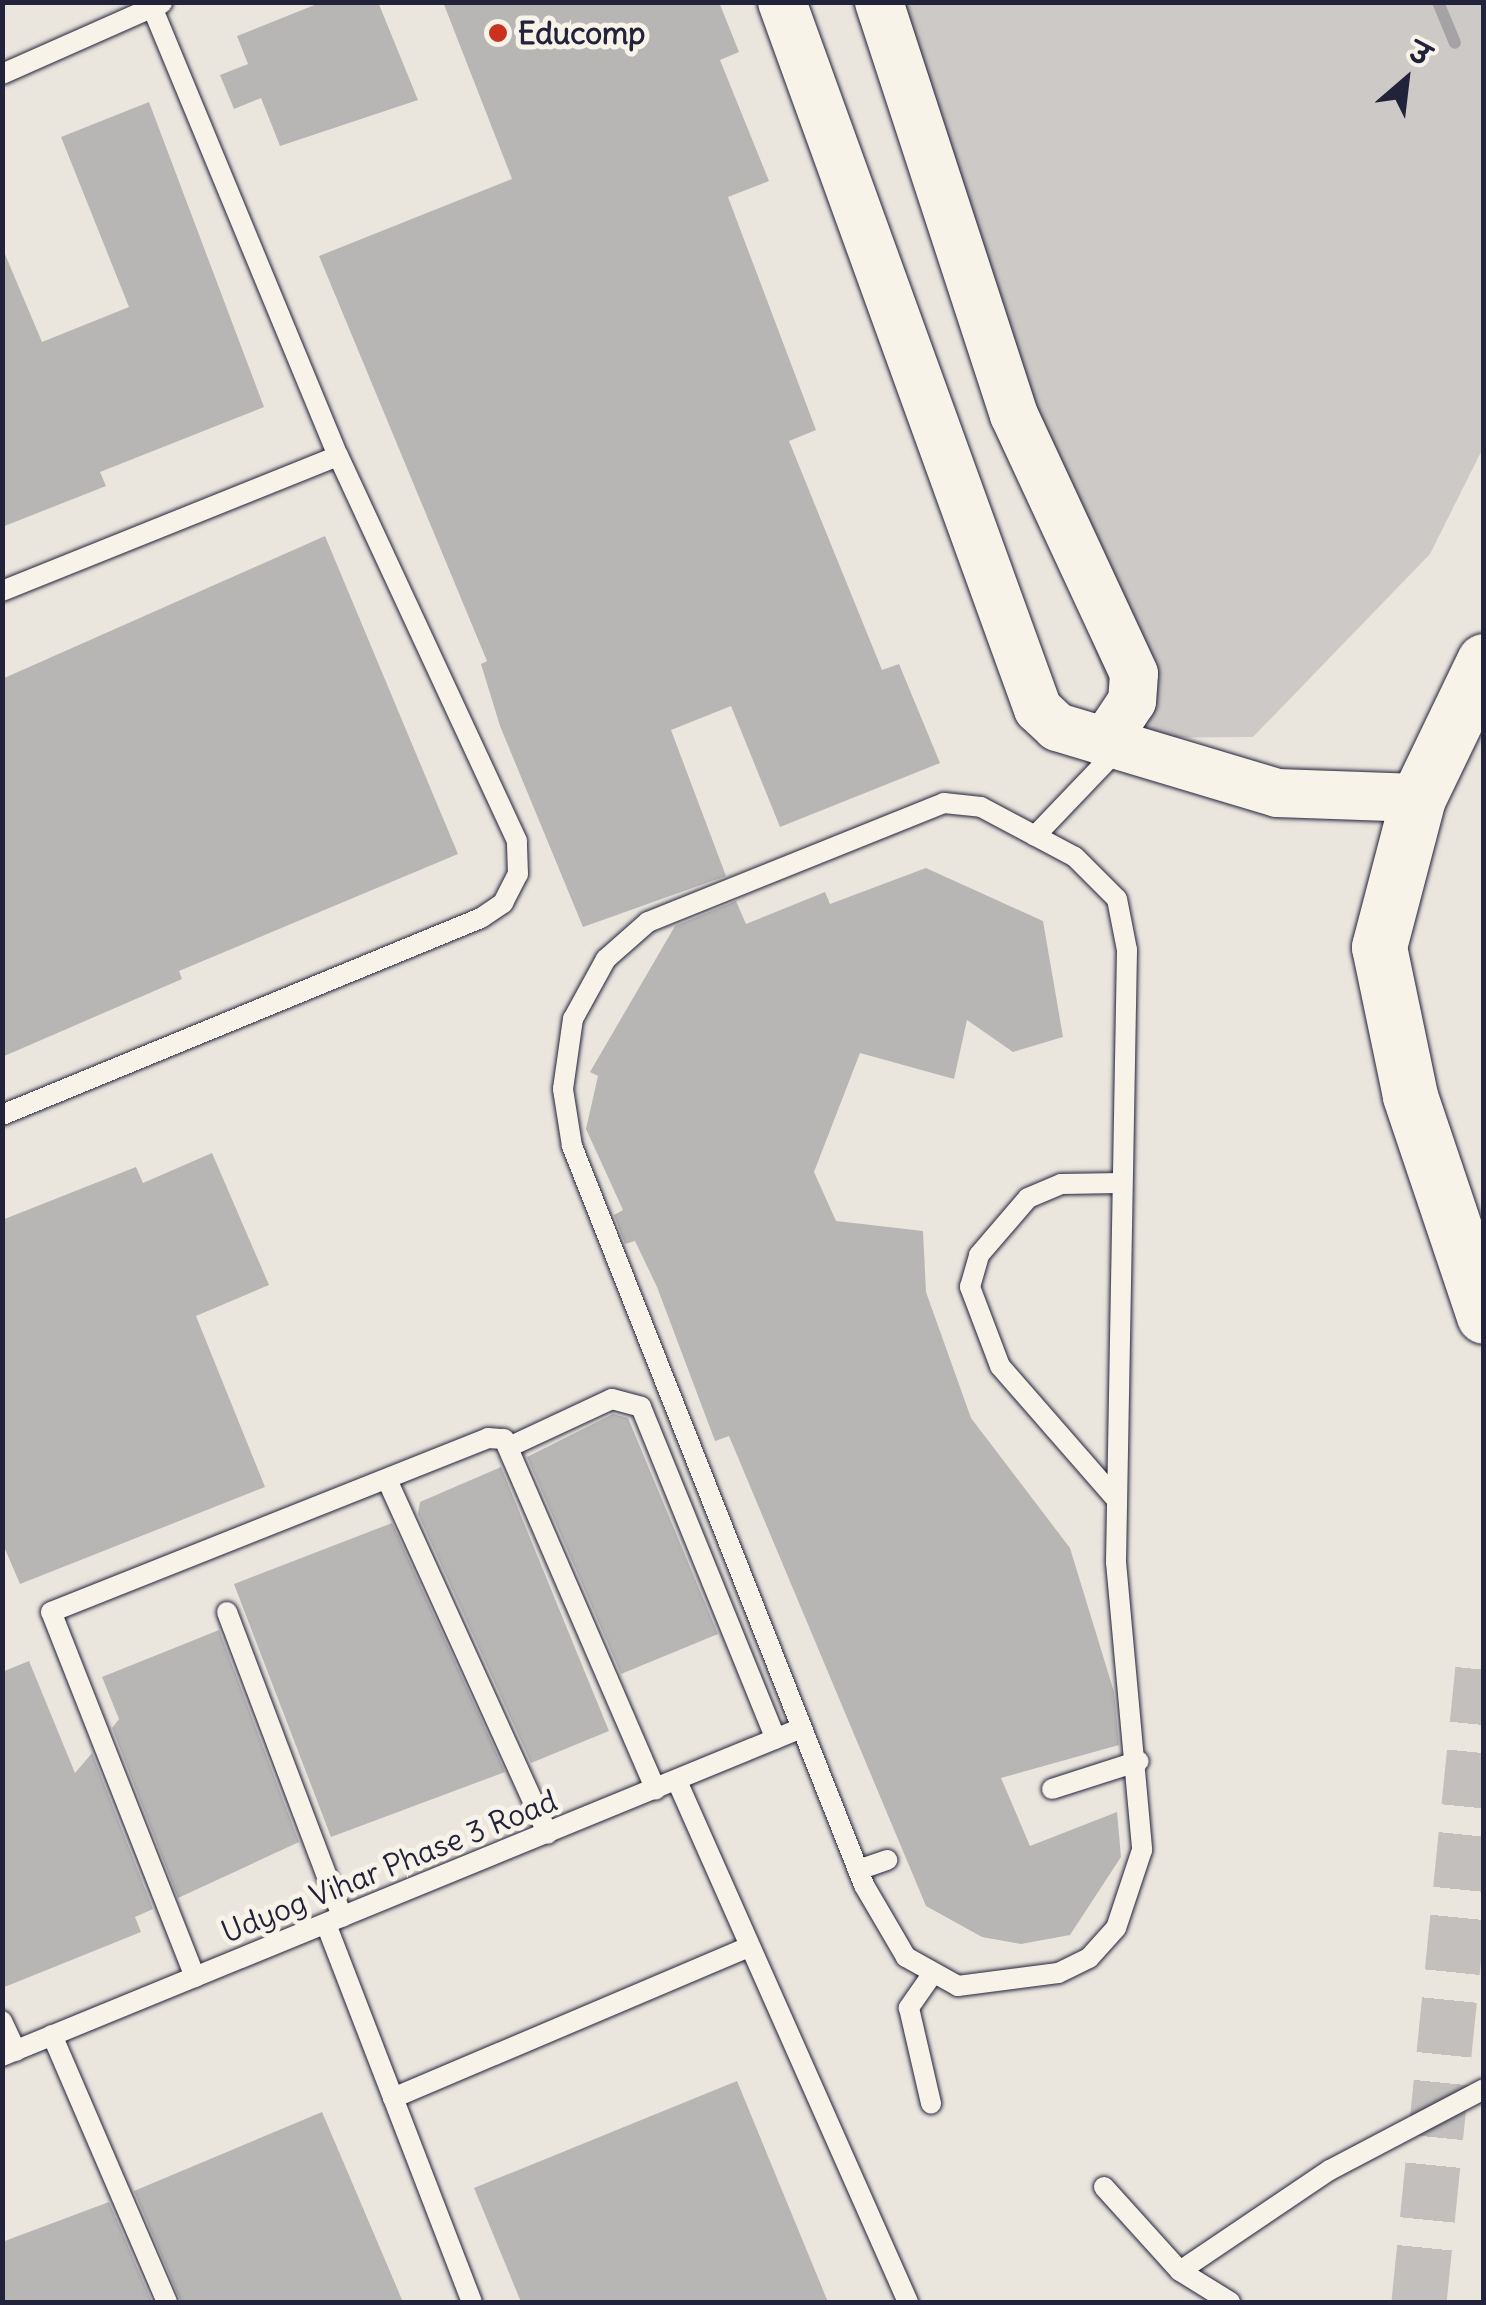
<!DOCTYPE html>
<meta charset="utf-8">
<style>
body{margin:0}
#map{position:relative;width:1486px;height:2305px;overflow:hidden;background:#eae6de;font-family:Delius,"Playpen Sans Deva",sans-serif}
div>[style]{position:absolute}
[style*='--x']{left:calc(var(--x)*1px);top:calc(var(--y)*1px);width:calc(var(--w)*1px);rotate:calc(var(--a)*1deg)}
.green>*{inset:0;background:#cdc9c6}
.stream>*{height:12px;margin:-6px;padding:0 6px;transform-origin:6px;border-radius:6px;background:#a6a3a6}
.building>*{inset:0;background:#b8b6b5}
.secondary-tunnel>*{height:55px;margin-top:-27.5px;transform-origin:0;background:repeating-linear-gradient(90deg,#c2bfbd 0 55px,transparent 0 83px)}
.roads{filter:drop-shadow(0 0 2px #22223b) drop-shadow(0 0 2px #22223b)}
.service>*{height:20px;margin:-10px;padding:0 10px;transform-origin:10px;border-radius:10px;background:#f7f3e8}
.tertiary>*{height:48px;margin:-24px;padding:0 24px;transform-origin:24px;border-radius:24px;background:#f7f3e8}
.secondary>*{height:55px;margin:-27.5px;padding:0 27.5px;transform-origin:27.5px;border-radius:27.5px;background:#f7f3e8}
.dots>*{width:28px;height:28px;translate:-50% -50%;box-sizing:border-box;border:5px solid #f7f3e8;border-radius:50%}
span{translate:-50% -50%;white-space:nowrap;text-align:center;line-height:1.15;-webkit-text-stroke:10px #f7f3e8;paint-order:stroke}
.poi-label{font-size:30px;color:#22223b;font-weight:700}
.left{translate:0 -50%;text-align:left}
.street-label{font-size:30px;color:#22223b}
.frame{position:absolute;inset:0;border:5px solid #22223b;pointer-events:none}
.north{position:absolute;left:1356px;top:30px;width:100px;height:100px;-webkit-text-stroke:8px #f7f3e8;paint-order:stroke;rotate:28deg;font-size:28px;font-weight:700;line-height:40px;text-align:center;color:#22223b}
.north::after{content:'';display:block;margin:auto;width:35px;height:45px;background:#22223b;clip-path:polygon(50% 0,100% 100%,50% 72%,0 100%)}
</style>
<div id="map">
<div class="green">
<div style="clip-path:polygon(856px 3px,1483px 3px,1483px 448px,1430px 554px,1253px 737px,1127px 738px)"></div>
</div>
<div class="stream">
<div style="--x:1438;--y:2;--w:44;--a:67.5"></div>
</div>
<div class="building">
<div style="clip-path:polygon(322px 2px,378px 2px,418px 100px,280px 146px,261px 98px,234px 109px,220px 75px,248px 64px,237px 36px)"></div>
<div style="clip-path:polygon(443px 2px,719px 2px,739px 52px,720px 60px,769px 181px,728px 197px,816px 430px,789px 441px,882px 670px,899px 664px,940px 763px,780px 827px,731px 706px,671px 730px,726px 876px,583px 927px,500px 726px,481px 664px,487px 661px,319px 256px,512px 179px)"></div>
<div style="clip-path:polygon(149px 102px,264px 407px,100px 472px,106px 486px,2px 527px,2px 247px,42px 342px,129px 307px,61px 137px)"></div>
<div style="clip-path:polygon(325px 536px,458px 854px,179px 971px,182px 979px,2px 1057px,2px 679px)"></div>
<div style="clip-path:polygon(926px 868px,1043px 921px,1063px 1037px,1013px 1052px,967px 1020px,954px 1079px,860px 1053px,814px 1172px,836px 1221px,923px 1231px,926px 1292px,971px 1418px,1070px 1548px,1114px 1692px,1119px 1745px,1001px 1778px,1030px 1846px,1117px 1812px,1121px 1857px,1070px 1935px,1021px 1944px,982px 1937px,926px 1906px,729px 1436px,715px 1441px,657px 1287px,635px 1241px,625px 1244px,614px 1215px,623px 1210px,586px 1129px,598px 1076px,590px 1072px,675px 926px,736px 901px,746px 924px,825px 892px,830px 904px)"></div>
<div style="clip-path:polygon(212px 1153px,269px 1285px,196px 1316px,265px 1487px,20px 1584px,2px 1542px,2px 1220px,136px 1167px,143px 1183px)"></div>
<div style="clip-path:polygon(613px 1414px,628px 1418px,718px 1634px,621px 1674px,527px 1457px)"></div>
<div style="clip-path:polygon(501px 1467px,609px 1731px,531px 1763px,418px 1514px,420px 1502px)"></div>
<div style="clip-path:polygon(392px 1523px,505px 1772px,331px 1837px,234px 1584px)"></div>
<div style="clip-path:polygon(219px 1630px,299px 1842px,178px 1898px,112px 1728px,119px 1719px,102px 1677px)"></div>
<div style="clip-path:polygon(29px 1661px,75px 1773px,92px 1753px,153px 1909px,135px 1917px,141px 1932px,2px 1988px,2px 1672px)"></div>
<div style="clip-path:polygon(737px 2081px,828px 2302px,521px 2302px,474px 2188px)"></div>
<div style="clip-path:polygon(322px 2112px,403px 2302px,181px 2302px,134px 2191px)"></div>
<div style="clip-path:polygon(109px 2202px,152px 2302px,2px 2302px,2px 2242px)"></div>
</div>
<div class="secondary-tunnel">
<div style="--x:1419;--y:2302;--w:649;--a:-84.25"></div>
</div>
<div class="roads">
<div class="service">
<div style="--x:2;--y:74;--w:175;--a:-23.9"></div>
<div style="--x:2;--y:591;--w:362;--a:-21.9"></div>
<div style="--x:944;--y:803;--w:37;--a:6"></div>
<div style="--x:981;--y:807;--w:106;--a:28"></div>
<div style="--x:1075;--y:857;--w:59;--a:45"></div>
<div style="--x:1117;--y:899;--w:52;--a:78.9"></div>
<div style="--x:1127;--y:950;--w:612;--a:91.03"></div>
<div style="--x:1116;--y:1562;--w:289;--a:84.8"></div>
<div style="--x:1142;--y:1850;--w:82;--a:108.4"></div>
<div style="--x:1116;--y:1928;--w:40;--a:132"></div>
<div style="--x:1089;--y:1958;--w:34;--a:154"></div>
<div style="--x:1058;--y:1973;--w:101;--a:172.6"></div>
<div style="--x:958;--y:1986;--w:60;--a:-150.9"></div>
<div style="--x:906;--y:1957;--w:83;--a:-120.3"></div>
<div style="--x:864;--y:1885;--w:795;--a:-111.56"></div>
<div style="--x:572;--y:1146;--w:58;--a:-99"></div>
<div style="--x:563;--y:1089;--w:71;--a:-81.9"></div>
<div style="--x:573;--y:1019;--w:68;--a:-61.2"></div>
<div style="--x:606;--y:959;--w:56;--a:-41.4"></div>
<div style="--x:648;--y:922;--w:319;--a:-21.9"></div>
<div style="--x:1035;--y:836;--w:123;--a:-46.3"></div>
<div style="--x:2;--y:1115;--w:518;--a:-22.36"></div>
<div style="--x:481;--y:918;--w:27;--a:-34"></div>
<div style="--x:503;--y:903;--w:33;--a:-63"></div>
<div style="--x:518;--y:874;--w:33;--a:-92"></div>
<div style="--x:517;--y:841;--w:425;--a:-114.9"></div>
<div style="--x:338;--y:456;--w:485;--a:-112.5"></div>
<div style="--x:511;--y:1446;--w:111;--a:-25"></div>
<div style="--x:612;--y:1399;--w:30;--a:15"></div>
<div style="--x:641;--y:1407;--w:358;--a:67.9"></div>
<div style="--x:389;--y:1484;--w:384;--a:65.6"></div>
<div style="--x:1116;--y:1499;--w:176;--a:-131.1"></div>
<div style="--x:1000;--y:1366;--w:85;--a:-110.8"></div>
<div style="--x:970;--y:1287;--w:33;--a:-74"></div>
<div style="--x:979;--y:1255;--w:75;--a:-49.3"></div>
<div style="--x:1028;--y:1198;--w:36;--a:-23"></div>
<div style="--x:1061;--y:1184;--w:59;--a:-1"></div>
<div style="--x:227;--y:1612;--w:326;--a:69.3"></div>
<div style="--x:677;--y:1781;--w:570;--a:66.09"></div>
<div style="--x:1052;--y:1789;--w:91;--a:-17.8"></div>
<div style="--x:858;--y:1870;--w:31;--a:-19"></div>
<div style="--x:326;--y:1924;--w:405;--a:68.9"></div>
<div style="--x:931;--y:1976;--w:39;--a:125"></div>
<div style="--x:909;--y:2008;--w:98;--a:77"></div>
<div style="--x:195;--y:1977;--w:392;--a:-111.5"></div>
<div style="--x:51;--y:1612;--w:470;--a:-21.7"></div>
<div style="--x:488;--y:1438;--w:16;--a:4"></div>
<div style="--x:504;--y:1439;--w:382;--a:66.6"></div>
<div style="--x:2;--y:2021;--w:33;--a:65"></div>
<div style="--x:52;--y:2035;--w:291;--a:66.7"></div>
<div style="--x:2;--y:2056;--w:859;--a:-22.3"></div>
<div style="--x:393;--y:2098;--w:387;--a:-23"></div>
<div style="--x:1104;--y:2187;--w:113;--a:47.9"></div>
<div style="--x:1180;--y:2271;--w:59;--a:31.8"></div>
<div style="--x:1180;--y:2271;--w:181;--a:-34"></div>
<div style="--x:1330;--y:2170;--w:174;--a:-27.7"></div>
</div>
<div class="tertiary">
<div style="--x:782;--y:2;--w:752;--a:70.1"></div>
<div style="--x:1038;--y:709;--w:26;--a:43"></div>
<div style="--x:1057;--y:727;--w:230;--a:16.7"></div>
<div style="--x:1277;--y:793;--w:141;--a:2"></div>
<div style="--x:879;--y:2;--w:435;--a:71.9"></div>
<div style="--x:1014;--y:415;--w:285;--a:65.1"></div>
<div style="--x:1134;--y:674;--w:27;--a:94"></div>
<div style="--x:1132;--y:701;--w:50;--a:123.7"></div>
</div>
<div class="secondary">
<div style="--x:1484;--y:661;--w:152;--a:115.7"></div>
<div style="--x:1418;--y:798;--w:154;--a:104.7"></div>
<div style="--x:1379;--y:947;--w:152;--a:78.2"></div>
<div style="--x:1410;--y:1096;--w:232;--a:71.4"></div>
</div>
</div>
<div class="dots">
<div style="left:498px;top:33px;background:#c8321e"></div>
</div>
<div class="poi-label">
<span class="left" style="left:518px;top:33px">Educomp</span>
</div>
<div class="street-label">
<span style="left:389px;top:1866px;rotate:-22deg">Udyog Vihar Phase 3 Road</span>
</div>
<div class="frame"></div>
<div class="north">उ</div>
</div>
